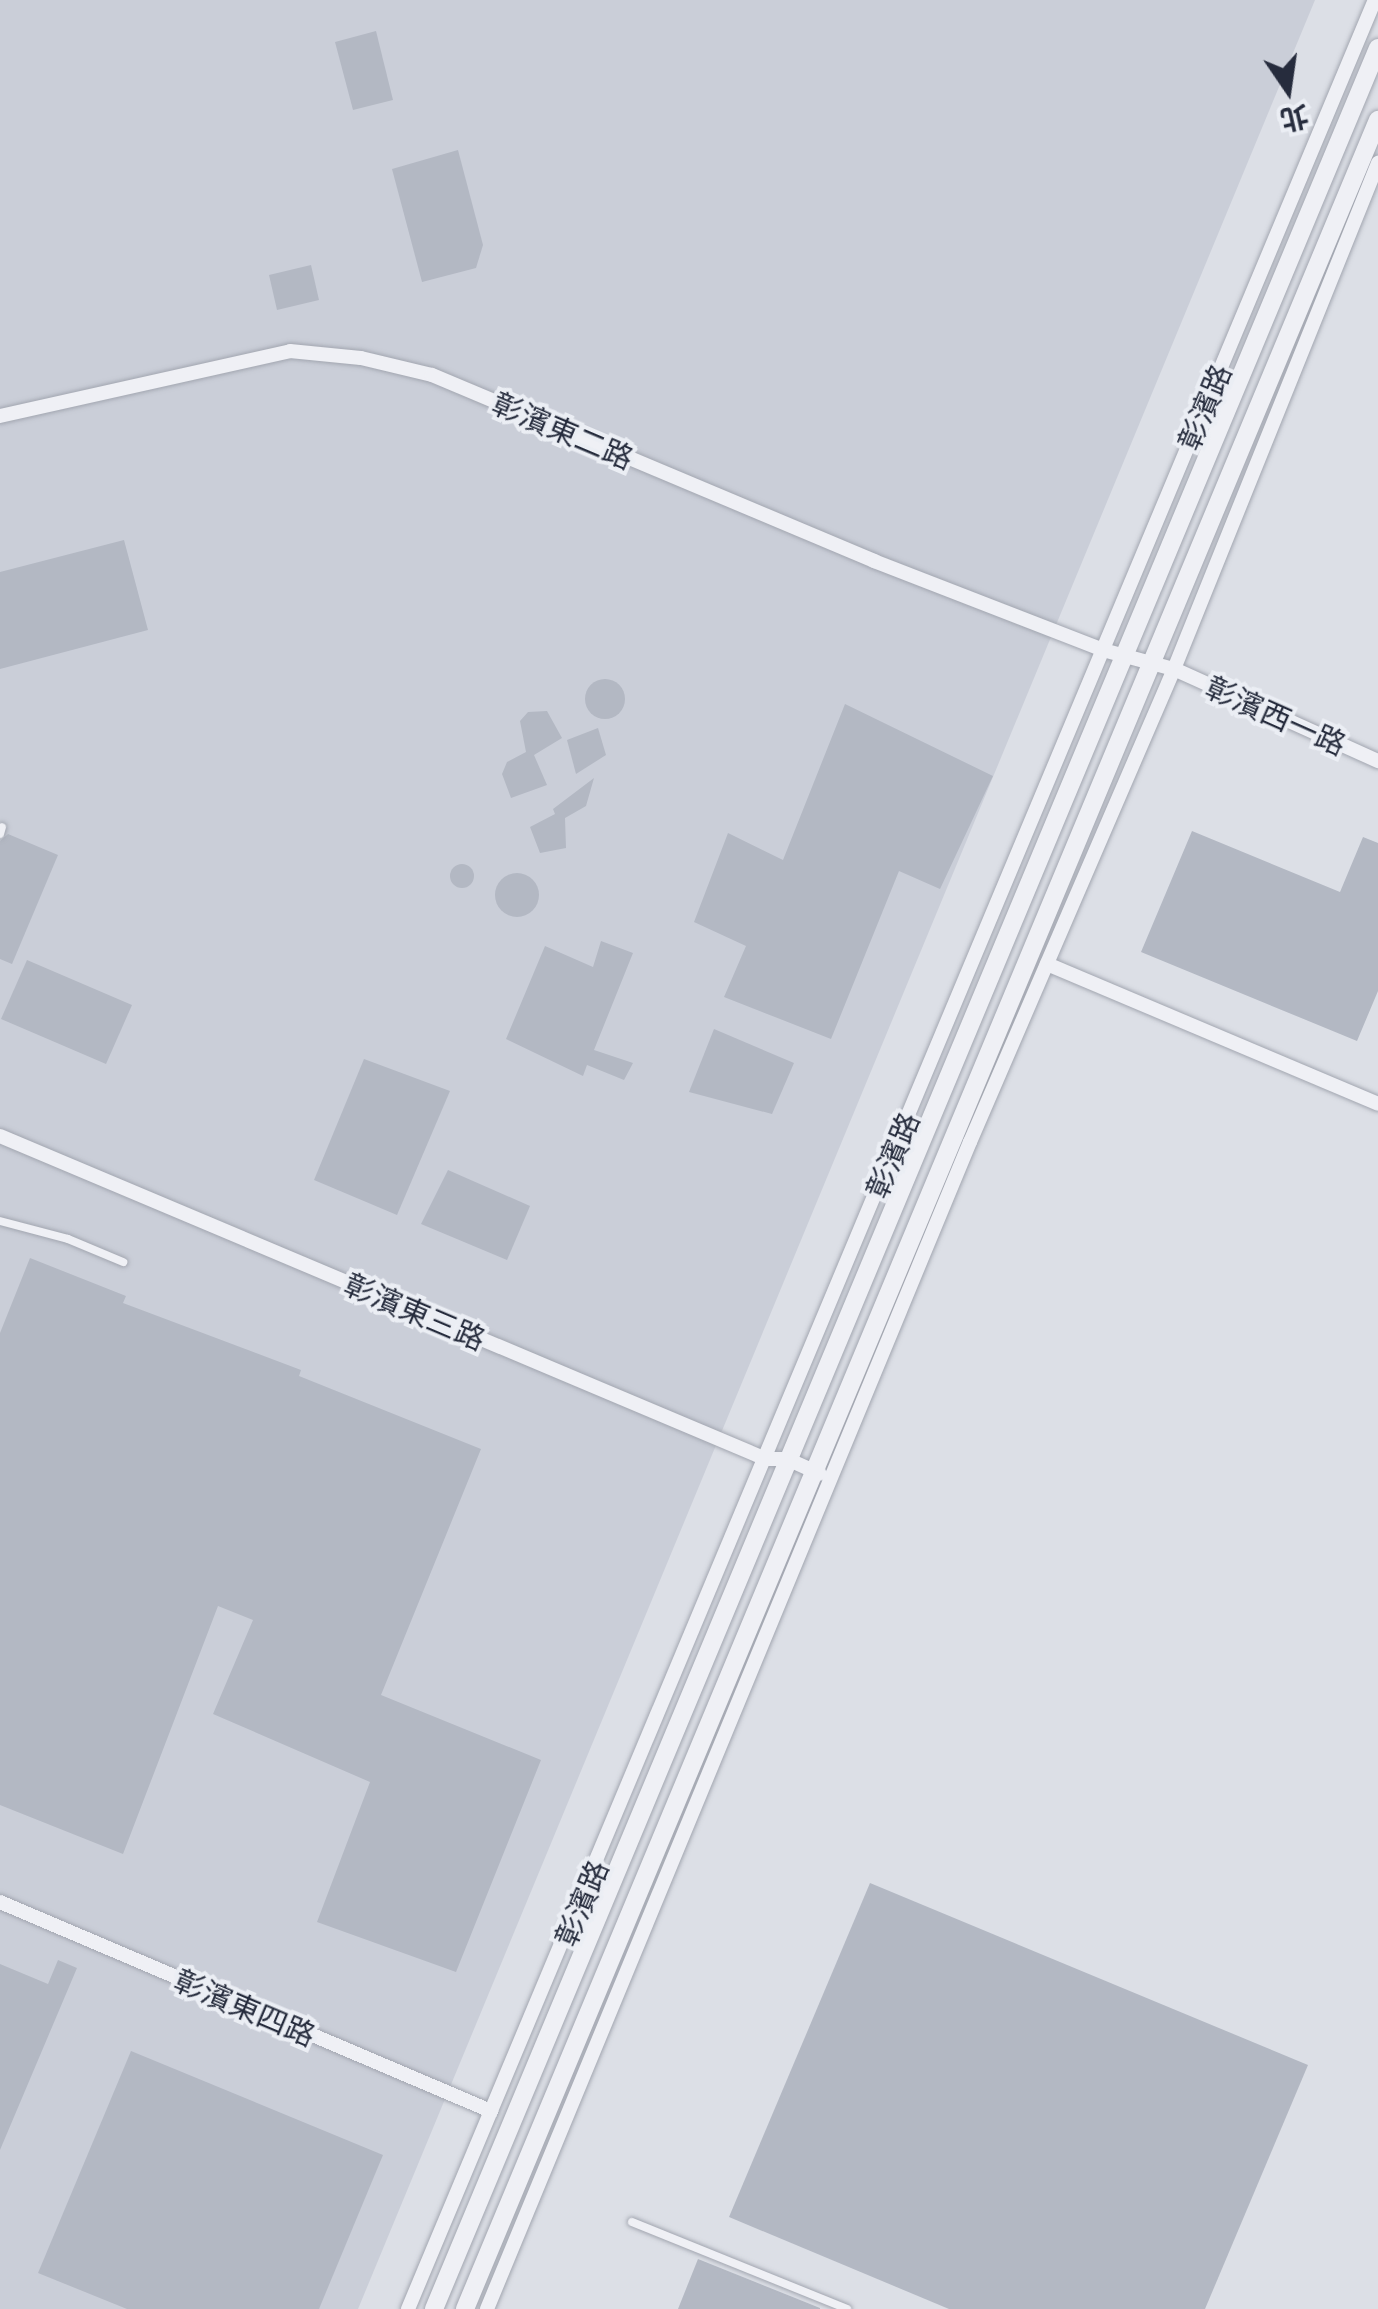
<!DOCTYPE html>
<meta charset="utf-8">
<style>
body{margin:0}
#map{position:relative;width:1378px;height:2309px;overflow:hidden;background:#dcdfe6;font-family:Lato,"Noto Sans TC",sans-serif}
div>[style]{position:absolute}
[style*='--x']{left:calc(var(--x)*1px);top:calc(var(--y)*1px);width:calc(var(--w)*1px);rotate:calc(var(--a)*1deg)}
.built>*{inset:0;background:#caced8}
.building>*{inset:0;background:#b3b8c3}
.round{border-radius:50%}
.roads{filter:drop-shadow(0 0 2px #a2a6b0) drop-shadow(0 0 2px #a2a6b0)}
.service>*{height:8px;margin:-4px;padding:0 4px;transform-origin:4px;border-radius:4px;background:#eff0f5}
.minor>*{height:14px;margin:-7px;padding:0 7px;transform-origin:7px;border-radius:7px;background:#eff0f5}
.tertiary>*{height:18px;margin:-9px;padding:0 9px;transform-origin:9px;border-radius:9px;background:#eff0f5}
span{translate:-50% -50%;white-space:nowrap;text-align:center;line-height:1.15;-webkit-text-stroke:8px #ebeef4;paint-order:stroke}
.street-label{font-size:30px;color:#262c3d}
.north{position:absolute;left:1238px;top:40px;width:100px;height:100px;-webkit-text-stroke:8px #ebeef4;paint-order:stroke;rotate:167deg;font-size:28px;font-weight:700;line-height:40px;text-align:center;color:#262c3d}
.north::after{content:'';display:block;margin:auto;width:35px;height:45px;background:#262c3d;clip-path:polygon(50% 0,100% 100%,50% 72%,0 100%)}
</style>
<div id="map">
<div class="built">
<div style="clip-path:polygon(0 0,1315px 0,358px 2309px,0 2309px)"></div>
</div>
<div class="building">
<div style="clip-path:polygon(376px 31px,393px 100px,353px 110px,335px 42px)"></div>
<div style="clip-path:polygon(458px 150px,483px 245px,476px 268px,422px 282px,392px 169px)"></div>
<div style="clip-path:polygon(311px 265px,319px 300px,277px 310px,269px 275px)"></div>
<div style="clip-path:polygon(124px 540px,148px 630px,0 669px,0 572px)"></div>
<div class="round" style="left:585px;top:679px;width:40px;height:40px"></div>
<div style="clip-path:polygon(845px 704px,993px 776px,940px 889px,899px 871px,831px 1039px,724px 997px,746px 946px,694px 922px,728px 833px,783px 860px)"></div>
<div style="clip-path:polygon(547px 711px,562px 738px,534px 755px,547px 785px,511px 798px,502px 774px,507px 762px,526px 752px,520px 721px,528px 712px)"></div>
<div style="clip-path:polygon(598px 728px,606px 755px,576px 774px,567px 740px)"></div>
<div style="clip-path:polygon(594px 778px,586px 806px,565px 818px,566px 848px,540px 853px,530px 827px,555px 814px,553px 809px)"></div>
<div style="clip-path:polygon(1192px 831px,1340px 892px,1363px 837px,1378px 843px,1378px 991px,1357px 1041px,1141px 952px)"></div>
<div style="clip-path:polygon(8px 834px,58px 855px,12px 964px,0 959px,0 841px)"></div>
<div class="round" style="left:450px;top:864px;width:24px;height:24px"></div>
<div class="round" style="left:495px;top:873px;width:44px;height:44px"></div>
<div style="clip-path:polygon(601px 941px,633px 953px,594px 1050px,633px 1063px,624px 1080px,587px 1065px,583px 1076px,506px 1039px,545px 946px,593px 967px)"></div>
<div style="clip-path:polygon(27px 960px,132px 1005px,106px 1064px,1px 1019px)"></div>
<div style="clip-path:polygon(714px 1029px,794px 1063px,772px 1114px,689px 1092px)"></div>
<div style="clip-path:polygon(364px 1059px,450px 1091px,397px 1215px,314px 1180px)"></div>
<div style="clip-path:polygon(448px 1170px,530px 1206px,507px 1260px,421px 1224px)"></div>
<div style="clip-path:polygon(30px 1258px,126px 1296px,123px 1303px,301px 1370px,299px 1376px,481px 1449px,381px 1695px,541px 1760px,456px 1972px,317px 1922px,370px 1782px,213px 1714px,253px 1620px,218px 1606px,123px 1854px,0 1805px,0 1333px)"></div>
<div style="clip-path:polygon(870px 1883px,1308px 2065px,1205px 2309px,949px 2309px,729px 2217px)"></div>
<div style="clip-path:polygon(58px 1960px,77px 1968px,0 2150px,0 1964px,48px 1984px)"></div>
<div style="clip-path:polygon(131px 2051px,383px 2155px,319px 2309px,127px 2309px,38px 2273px)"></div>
<div style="clip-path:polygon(698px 2259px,820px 2308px,820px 2309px,678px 2309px)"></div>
</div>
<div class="roads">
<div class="service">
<div style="--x:0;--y:834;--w:7;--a:-74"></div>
<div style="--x:0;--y:1221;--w:70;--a:14.8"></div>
<div style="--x:68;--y:1239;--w:60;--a:22.7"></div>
<div style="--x:632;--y:2222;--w:232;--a:22"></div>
</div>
<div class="minor">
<div style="--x:0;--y:416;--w:297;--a:-12.6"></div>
<div style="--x:290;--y:351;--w:71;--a:5.6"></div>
<div style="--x:361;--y:358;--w:73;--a:13.5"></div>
<div style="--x:432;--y:375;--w:480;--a:22.8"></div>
<div style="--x:874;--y:561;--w:246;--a:21.2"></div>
<div style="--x:1103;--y:650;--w:73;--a:15"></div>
<div style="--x:1174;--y:669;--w:224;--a:24.3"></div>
<div style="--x:1047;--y:964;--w:359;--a:22.9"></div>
<div style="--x:0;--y:1136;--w:831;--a:22.86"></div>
<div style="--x:766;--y:1459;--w:21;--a:0"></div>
<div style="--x:787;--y:1459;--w:36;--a:24"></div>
<div style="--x:0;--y:1902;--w:534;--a:23.06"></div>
<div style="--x:408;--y:2309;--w:2503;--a:-67.28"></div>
<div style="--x:487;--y:2309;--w:1263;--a:-67.52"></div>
<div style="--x:970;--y:1142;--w:515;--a:-66.67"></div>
<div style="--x:1174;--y:669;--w:546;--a:-68.04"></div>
</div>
<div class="tertiary">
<div style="--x:434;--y:2309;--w:2450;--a:-67.34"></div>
<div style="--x:465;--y:2309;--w:2372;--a:-67.36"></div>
</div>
</div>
<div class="street-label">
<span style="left:1204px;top:407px;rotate:-67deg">彰濱路</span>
<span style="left:563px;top:430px;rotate:23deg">彰濱東二路</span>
<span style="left:1276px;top:715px;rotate:24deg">彰濱西一路</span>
<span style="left:892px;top:1155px;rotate:-67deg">彰濱路</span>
<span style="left:415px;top:1311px;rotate:23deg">彰濱東三路</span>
<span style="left:581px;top:1903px;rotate:-67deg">彰濱路</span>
<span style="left:245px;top:2007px;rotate:23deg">彰濱東四路</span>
</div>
<div class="north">北</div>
</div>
